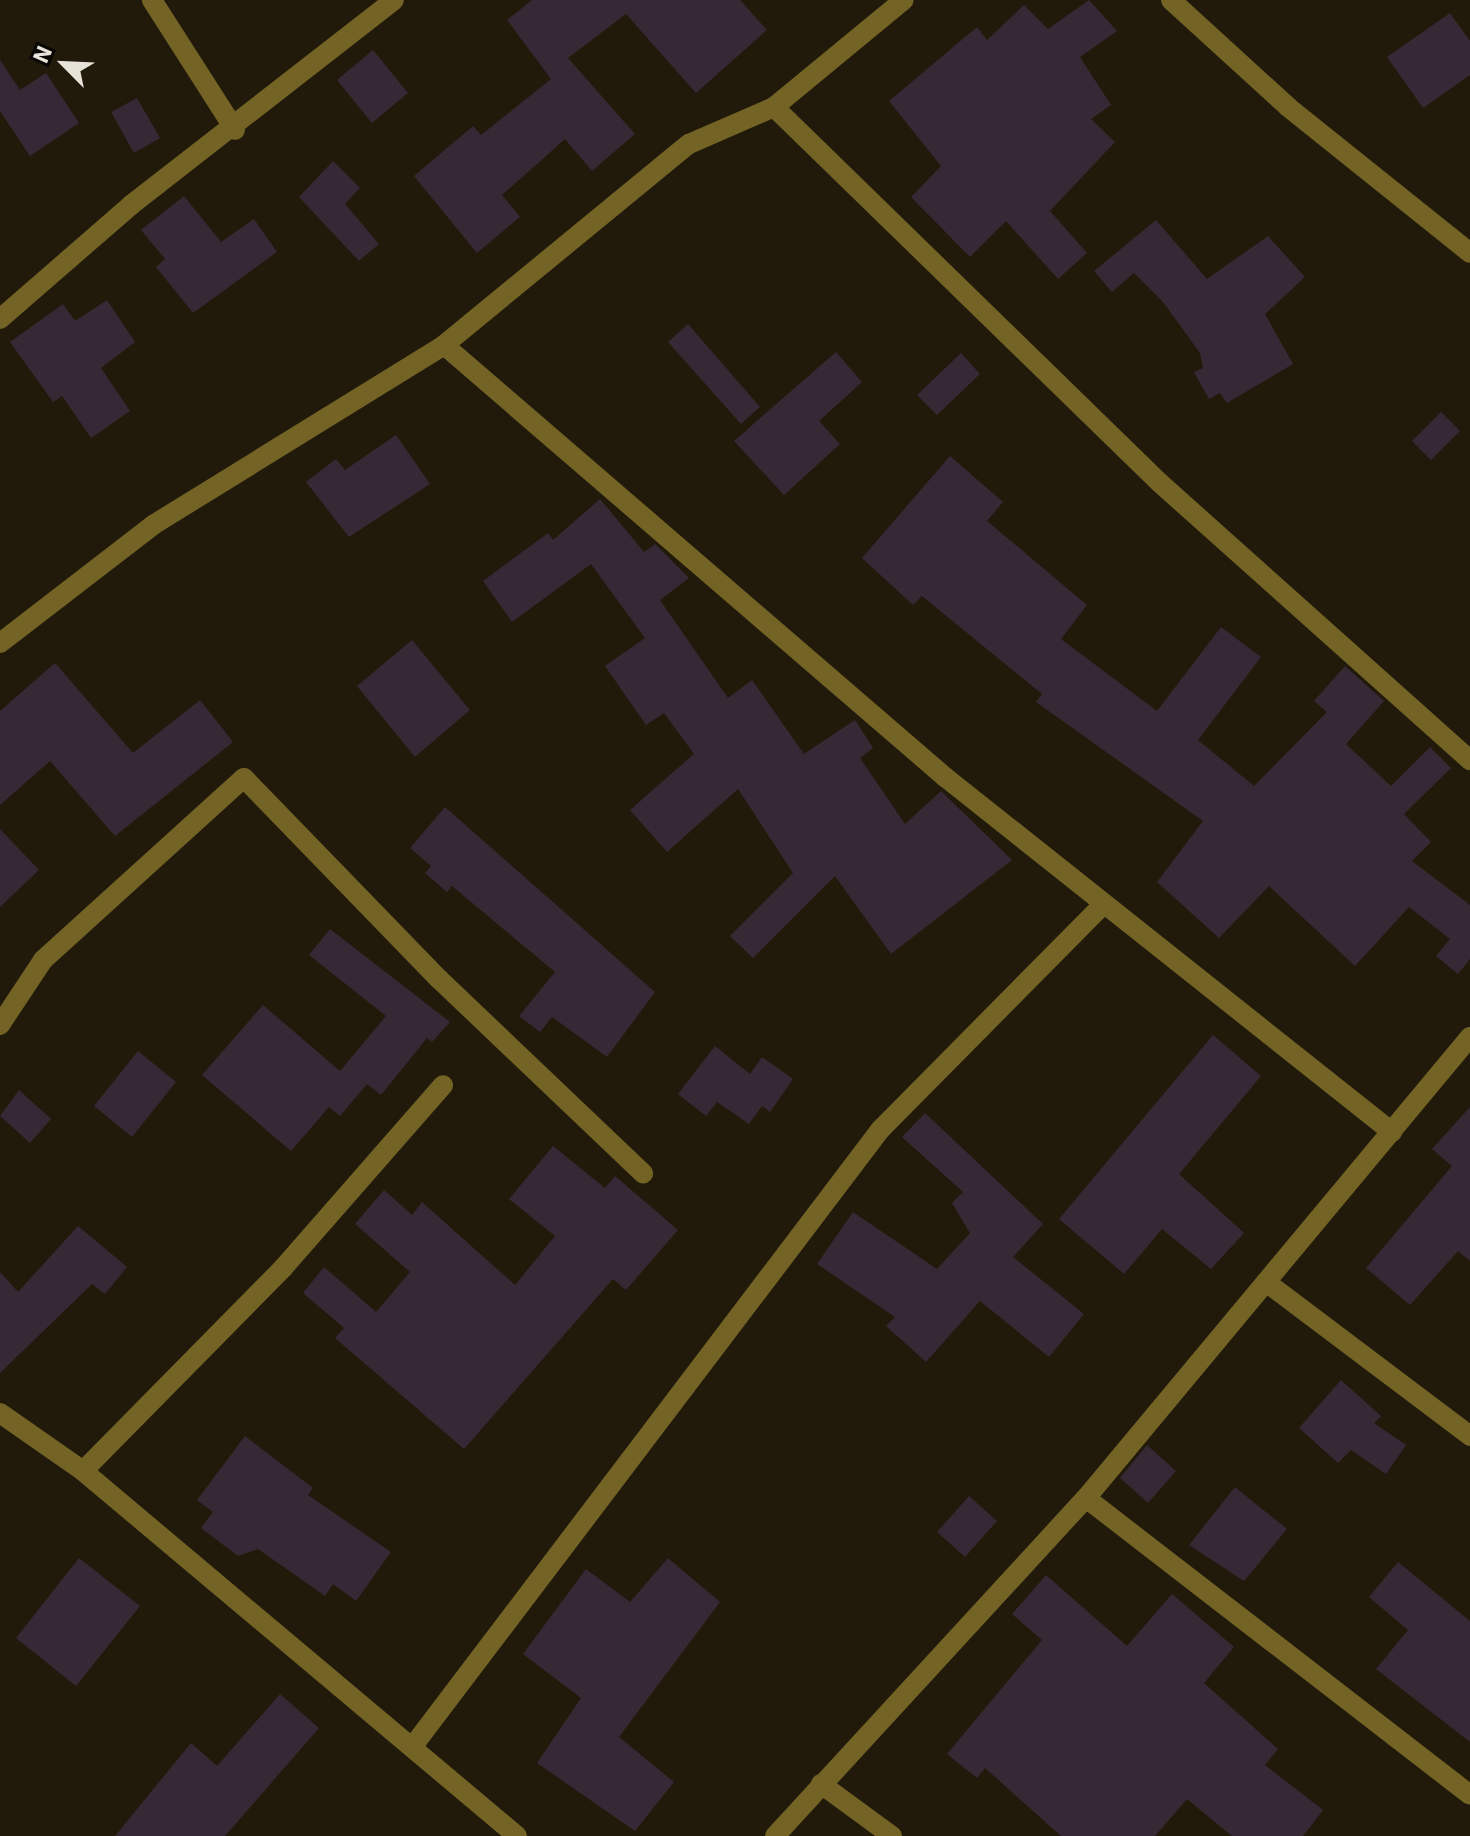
<!DOCTYPE html>
<style>
body{margin:0}
#map{position:relative;width:1470px;height:1836px;overflow:hidden;background:#211a0b;font-family:"IBM Plex Sans",sans-serif}
div>[style]{position:absolute}
[style*='--x']{left:calc(var(--x)*1px);top:calc(var(--y)*1px);width:calc(var(--w)*1px);rotate:calc(var(--a)*1deg)}
.building>*{inset:0;background:#362935}
.minor>*{height:20px;margin:-10px;padding:0 10px;transform-origin:10px;border-radius:10px;background:#736325}
span{translate:-50% -50%;white-space:nowrap;text-align:center;line-height:1.15;-webkit-text-stroke:6px #080602;paint-order:stroke}
.north{position:absolute;left:24px;top:24px;width:80px;height:80px;-webkit-text-stroke:6px #080602;paint-order:stroke;rotate:294deg;font-size:22px;font-weight:700;line-height:32px;text-align:center;color:#e7e3d9}
.north::after{content:'';display:block;margin:auto;width:28px;height:36px;background:#e7e3d9;clip-path:polygon(50% 0,100% 100%,50% 72%,0 100%)}
</style>
<div id="map">
<div class="building">
<div style="clip-path:polygon(532px 0,740px 0,767px 30px,696px 93px,626px 14px,568px 58px,635px 134px,592px 171px,565px 139px,502px 195px,520px 217px,477px 253px,414px 176px,473px 126px,481px 135px,551px 79px,507px 20px)"></div>
<div style="clip-path:polygon(1089px 0,1117px 31px,1080px 57px,1111px 105px,1091px 119px,1115px 142px,1050px 211px,1087px 253px,1058px 279px,1006px 221px,970px 257px,911px 197px,941px 166px,889px 101px,977px 27px,987px 40px,1024px 5px,1048px 29px)"></div>
<div style="clip-path:polygon(1450px 13px,1470px 41px,1470px 75px,1423px 108px,1387px 57px)"></div>
<div style="clip-path:polygon(373px 50px,408px 93px,372px 123px,337px 80px)"></div>
<div style="clip-path:polygon(0 60px,20px 90px,46px 73px,79px 123px,30px 156px,0 111px)"></div>
<div style="clip-path:polygon(137px 98px,160px 138px,134px 153px,111px 112px)"></div>
<div style="clip-path:polygon(333px 161px,360px 188px,345px 204px,379px 244px,359px 261px,299px 197px)"></div>
<div style="clip-path:polygon(184px 196px,221px 242px,254px 219px,277px 252px,193px 313px,156px 267px,165px 259px,141px 230px)"></div>
<div style="clip-path:polygon(1156px 220px,1207px 279px,1268px 236px,1305px 277px,1265px 314px,1293px 364px,1227px 403px,1220px 393px,1209px 399px,1194px 372px,1203px 368px,1200px 353px,1163px 302px,1134px 273px,1112px 292px,1094px 271px)"></div>
<div style="clip-path:polygon(107px 300px,135px 342px,101px 368px,130px 411px,91px 438px,62px 396px,53px 402px,10px 342px,63px 304px,75px 321px)"></div>
<div style="clip-path:polygon(688px 324px,760px 407px,741px 424px,668px 342px)"></div>
<div style="clip-path:polygon(836px 352px,862px 382px,819px 421px,840px 444px,784px 495px,734px 441px)"></div>
<div style="clip-path:polygon(961px 353px,980px 374px,937px 415px,917px 395px)"></div>
<div style="clip-path:polygon(1441px 412px,1460px 431px,1431px 460px,1412px 441px)"></div>
<div style="clip-path:polygon(396px 435px,430px 484px,349px 537px,306px 482px,336px 459px,345px 470px)"></div>
<div style="clip-path:polygon(950px 456px,1003px 502px,987px 521px,1087px 605px,1061px 639px,1157px 711px,1221px 627px,1261px 657px,1198px 740px,1254px 786px,1327px 712px,1314px 701px,1345px 666px,1384px 701px,1346px 744px,1391px 786px,1430px 747px,1451px 768px,1404px 814px,1431px 842px,1412px 861px,1470px 905px,1470px 959px,1458px 974px,1436px 956px,1450px 939px,1409px 907px,1355px 966px,1269px 886px,1219px 938px,1157px 882px,1203px 821px,1036px 702px,1042px 694px,922px 596px,913px 605px,862px 558px)"></div>
<div style="clip-path:polygon(600px 499px,644px 552px,655px 544px,689px 578px,660px 600px,728px 698px,752px 680px,804px 754px,855px 720px,873px 748px,860px 758px,905px 824px,941px 791px,1012px 860px,891px 954px,835px 876px,753px 958px,730px 936px,793px 873px,738px 789px,667px 852px,630px 810px,694px 754px,664px 713px,646px 725px,605px 666px,645px 638px,591px 564px,512px 622px,483px 581px,548px 533px,553px 540px)"></div>
<div style="clip-path:polygon(412px 640px,470px 710px,415px 757px,357px 686px)"></div>
<div style="clip-path:polygon(55px 663px,133px 753px,200px 700px,233px 742px,115px 836px,50px 761px,0 805px,0 711px)"></div>
<div style="clip-path:polygon(445px 807px,655px 992px,607px 1057px,552px 1017px,540px 1032px,519px 1016px,555px 972px,452px 886px,447px 892px,425px 873px,431px 866px,410px 848px)"></div>
<div style="clip-path:polygon(0 829px,39px 870px,0 907px)"></div>
<div style="clip-path:polygon(330px 929px,450px 1022px,432px 1042px,427px 1038px,381px 1095px,367px 1084px,340px 1116px,329px 1107px,291px 1151px,202px 1075px,263px 1005px,340px 1071px,386px 1016px,309px 955px)"></div>
<div style="clip-path:polygon(1213px 1035px,1261px 1076px,1179px 1174px,1244px 1233px,1211px 1269px,1162px 1229px,1124px 1274px,1059px 1219px)"></div>
<div style="clip-path:polygon(715px 1046px,750px 1074px,762px 1057px,793px 1079px,770px 1112px,762px 1106px,749px 1124px,717px 1102px,706px 1116px,678px 1094px)"></div>
<div style="clip-path:polygon(138px 1051px,176px 1082px,132px 1137px,94px 1106px)"></div>
<div style="clip-path:polygon(19px 1090px,51px 1119px,30px 1143px,0 1116px)"></div>
<div style="clip-path:polygon(1470px 1107px,1470px 1261px,1458px 1251px,1410px 1305px,1366px 1268px,1452px 1166px,1432px 1149px)"></div>
<div style="clip-path:polygon(925px 1113px,1043px 1224px,1013px 1257px,1084px 1314px,1049px 1357px,980px 1301px,926px 1362px,886px 1326px,895px 1317px,817px 1264px,853px 1212px,937px 1269px,970px 1233px,952px 1203px,963px 1192px,902px 1137px)"></div>
<div style="clip-path:polygon(553px 1146px,605px 1188px,615px 1176px,678px 1230px,626px 1290px,613px 1279px,464px 1449px,335px 1338px,344px 1328px,303px 1293px,324px 1267px,376px 1312px,410px 1272px,355px 1224px,384px 1190px,412px 1215px,422px 1202px,515px 1285px,555px 1236px,509px 1199px)"></div>
<div style="clip-path:polygon(78px 1226px,127px 1267px,105px 1294px,92px 1284px,0 1373px,0 1272px,18px 1292px)"></div>
<div style="clip-path:polygon(1341px 1380px,1381px 1416px,1374px 1423px,1406px 1445px,1386px 1474px,1351px 1450px,1338px 1463px,1299px 1428px)"></div>
<div style="clip-path:polygon(245px 1436px,313px 1488px,308px 1495px,391px 1552px,356px 1601px,333px 1584px,325px 1596px,258px 1549px,238px 1556px,201px 1528px,213px 1512px,197px 1500px)"></div>
<div style="clip-path:polygon(1147px 1445px,1176px 1471px,1148px 1503px,1120px 1478px)"></div>
<div style="clip-path:polygon(1235px 1487px,1287px 1529px,1244px 1581px,1189px 1545px)"></div>
<div style="clip-path:polygon(969px 1496px,997px 1521px,965px 1557px,937px 1532px)"></div>
<div style="clip-path:polygon(79px 1558px,140px 1606px,76px 1686px,16px 1638px)"></div>
<div style="clip-path:polygon(668px 1558px,720px 1602px,619px 1737px,674px 1782px,635px 1831px,537px 1763px,581px 1698px,523px 1654px,586px 1569px,630px 1602px)"></div>
<div style="clip-path:polygon(1398px 1562px,1470px 1621px,1470px 1742px,1376px 1669px,1408px 1630px,1369px 1597px)"></div>
<div style="clip-path:polygon(1046px 1575px,1127px 1646px,1172px 1594px,1234px 1647px,1204px 1683px,1278px 1749px,1265px 1765px,1323px 1810px,1303px 1836px,1232px 1836px,1187px 1799px,1155px 1836px,1061px 1836px,985px 1768px,977px 1778px,947px 1754px,1042px 1640px,1012px 1614px)"></div>
<div style="clip-path:polygon(280px 1694px,319px 1728px,225px 1836px,115px 1836px,191px 1743px,217px 1766px)"></div>
</div>
<div class="minor">
<div style="--x:152;--y:0;--w:154;--a:57.4"></div>
<div style="--x:1171;--y:0;--w:159;--a:42.4"></div>
<div style="--x:1288;--y:107;--w:233;--a:38.7"></div>
<div style="--x:774;--y:107;--w:539;--a:44.25"></div>
<div style="--x:1160;--y:483;--w:416;--a:41.8"></div>
<div style="--x:0;--y:319;--w:174;--a:-41"></div>
<div style="--x:131;--y:205;--w:333;--a:-37.9"></div>
<div style="--x:444;--y:345;--w:662;--a:40.77"></div>
<div style="--x:945;--y:777;--w:571;--a:38.46"></div>
<div style="--x:0;--y:643;--w:193;--a:-37.6"></div>
<div style="--x:153;--y:525;--w:342;--a:-31.7"></div>
<div style="--x:444;--y:345;--w:317;--a:-39.4"></div>
<div style="--x:689;--y:144;--w:93;--a:-23.5"></div>
<div style="--x:774;--y:107;--w:168;--a:-39.5"></div>
<div style="--x:0;--y:1025;--w:78;--a:-56.5"></div>
<div style="--x:43;--y:960;--w:271;--a:-42.2"></div>
<div style="--x:244;--y:778;--w:280;--a:45.9"></div>
<div style="--x:439;--y:979;--w:282;--a:43.6"></div>
<div style="--x:1266;--y:1282;--w:256;--a:37"></div>
<div style="--x:0;--y:1413;--w:101;--a:34.9"></div>
<div style="--x:83;--y:1471;--w:567;--a:40.06"></div>
<div style="--x:83;--y:1471;--w:285;--a:-45.4"></div>
<div style="--x:283;--y:1268;--w:243;--a:-48.8"></div>
<div style="--x:1086;--y:1498;--w:485;--a:37.7"></div>
<div style="--x:413;--y:1746;--w:773;--a:-52.83"></div>
<div style="--x:880;--y:1130;--w:318;--a:-45.3"></div>
<div style="--x:821;--y:1784;--w:88;--a:36.2"></div>
<div style="--x:775;--y:1836;--w:459;--a:-47.4"></div>
<div style="--x:1086;--y:1498;--w:600;--a:-50.21"></div>
</div>
<div class="north">N</div>
</div>
